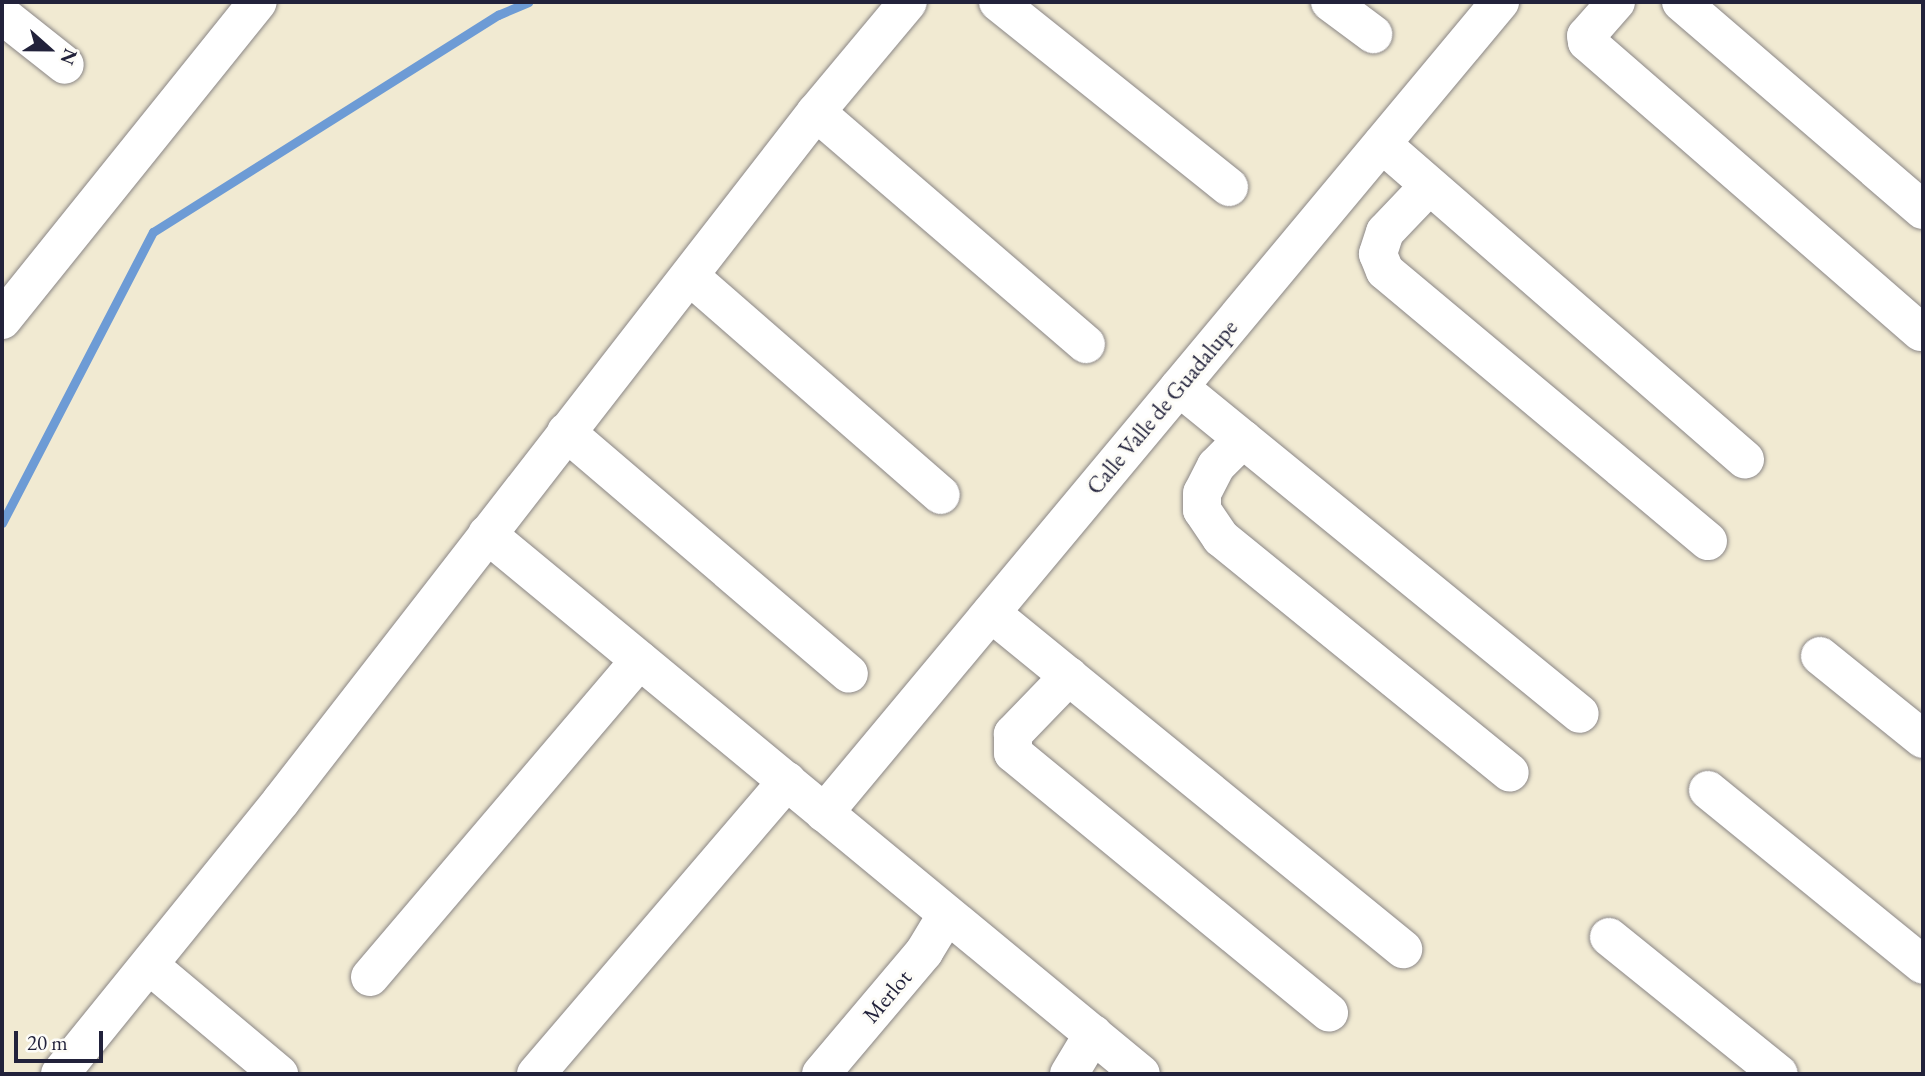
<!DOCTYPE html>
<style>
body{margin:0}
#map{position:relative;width:1925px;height:1076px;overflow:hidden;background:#f1ead2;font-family:"EB Garamond",serif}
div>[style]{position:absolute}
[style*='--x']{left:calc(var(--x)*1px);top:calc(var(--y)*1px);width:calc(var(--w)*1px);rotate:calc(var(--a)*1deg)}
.stream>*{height:9px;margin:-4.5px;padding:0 4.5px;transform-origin:4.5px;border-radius:4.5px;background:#6d9bd5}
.roads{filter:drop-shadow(0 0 2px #8a8686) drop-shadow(0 0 2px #8a8686)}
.minor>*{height:38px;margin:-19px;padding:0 19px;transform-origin:19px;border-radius:19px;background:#fff}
span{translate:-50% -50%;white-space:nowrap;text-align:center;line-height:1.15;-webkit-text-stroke:6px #fdfcf7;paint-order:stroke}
.street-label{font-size:23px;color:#22223b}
.frame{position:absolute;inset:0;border:4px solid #22223b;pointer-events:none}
.north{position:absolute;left:14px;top:14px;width:70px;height:70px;-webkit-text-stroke:5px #fdfcf7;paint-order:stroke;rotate:111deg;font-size:19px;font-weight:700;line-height:28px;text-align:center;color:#22223b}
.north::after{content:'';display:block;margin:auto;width:24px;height:32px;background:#22223b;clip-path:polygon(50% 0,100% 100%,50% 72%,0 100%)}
.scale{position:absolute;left:14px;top:1031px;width:89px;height:32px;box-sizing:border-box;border:4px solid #22223b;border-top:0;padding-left:9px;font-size:21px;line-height:24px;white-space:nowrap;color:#22223b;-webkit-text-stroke:5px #fdfcf7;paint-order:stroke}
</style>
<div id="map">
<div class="stream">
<div style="--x:2;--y:523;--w:328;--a:-62.6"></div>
<div style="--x:153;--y:232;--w:408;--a:-32.2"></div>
<div style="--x:498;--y:15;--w:33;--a:-23"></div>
</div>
<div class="roads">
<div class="minor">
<div style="--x:998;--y:2;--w:296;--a:38.7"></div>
<div style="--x:1330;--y:2;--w:54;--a:36.7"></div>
<div style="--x:1616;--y:2;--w:45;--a:131.4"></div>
<div style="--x:1586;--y:36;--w:6;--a:81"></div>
<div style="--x:1587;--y:42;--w:442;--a:41"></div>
<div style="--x:1681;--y:2;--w:319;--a:40.7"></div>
<div style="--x:2;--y:15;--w:80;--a:38.4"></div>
<div style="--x:816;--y:112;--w:356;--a:40.7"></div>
<div style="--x:1382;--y:144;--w:481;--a:41"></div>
<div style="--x:1428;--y:187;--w:62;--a:133.7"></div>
<div style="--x:1385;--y:232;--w:23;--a:108"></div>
<div style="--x:1378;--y:254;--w:18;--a:68"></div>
<div style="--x:1385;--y:271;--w:421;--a:39.9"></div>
<div style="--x:692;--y:278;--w:330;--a:41.1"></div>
<div style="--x:2;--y:320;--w:408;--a:-51.2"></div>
<div style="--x:1179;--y:387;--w:517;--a:39.2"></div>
<div style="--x:566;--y:432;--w:372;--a:40.5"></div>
<div style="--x:1243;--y:439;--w:38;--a:135"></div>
<div style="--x:1216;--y:466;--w:30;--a:117"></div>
<div style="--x:1202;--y:493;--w:17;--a:90"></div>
<div style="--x:1202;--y:510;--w:34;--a:56"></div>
<div style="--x:1221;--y:538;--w:372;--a:39.1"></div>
<div style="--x:487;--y:534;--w:848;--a:39.55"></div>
<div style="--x:991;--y:613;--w:532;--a:39.2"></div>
<div style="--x:1820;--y:656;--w:132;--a:38.9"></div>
<div style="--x:1069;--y:676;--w:81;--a:134"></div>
<div style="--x:1013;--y:734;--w:19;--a:90"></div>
<div style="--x:1013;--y:753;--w:409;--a:39.4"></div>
<div style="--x:1708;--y:790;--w:277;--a:39.1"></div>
<div style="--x:824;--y:813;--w:1056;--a:-50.19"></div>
<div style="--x:1609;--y:937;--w:218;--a:38.9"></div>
<div style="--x:149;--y:965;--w:170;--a:40"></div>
<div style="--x:370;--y:977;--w:416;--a:-49.6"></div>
<div style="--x:60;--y:1074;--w:351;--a:-51"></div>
<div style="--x:281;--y:801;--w:872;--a:-52.17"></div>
<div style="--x:816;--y:112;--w:143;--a:-50.1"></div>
<div style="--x:536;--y:1074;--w:386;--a:-49.4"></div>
<div style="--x:821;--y:1074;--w:160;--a:-49.8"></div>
<div style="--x:924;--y:952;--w:44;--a:-58.8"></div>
<div style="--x:1069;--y:1074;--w:47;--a:-59"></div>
</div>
</div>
<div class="street-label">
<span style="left:1162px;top:407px;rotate:-50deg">Calle Valle de Guadalupe</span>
<span style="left:887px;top:996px;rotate:-50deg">Merlot</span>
</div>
<div class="frame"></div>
<div class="north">N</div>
<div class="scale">20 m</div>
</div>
